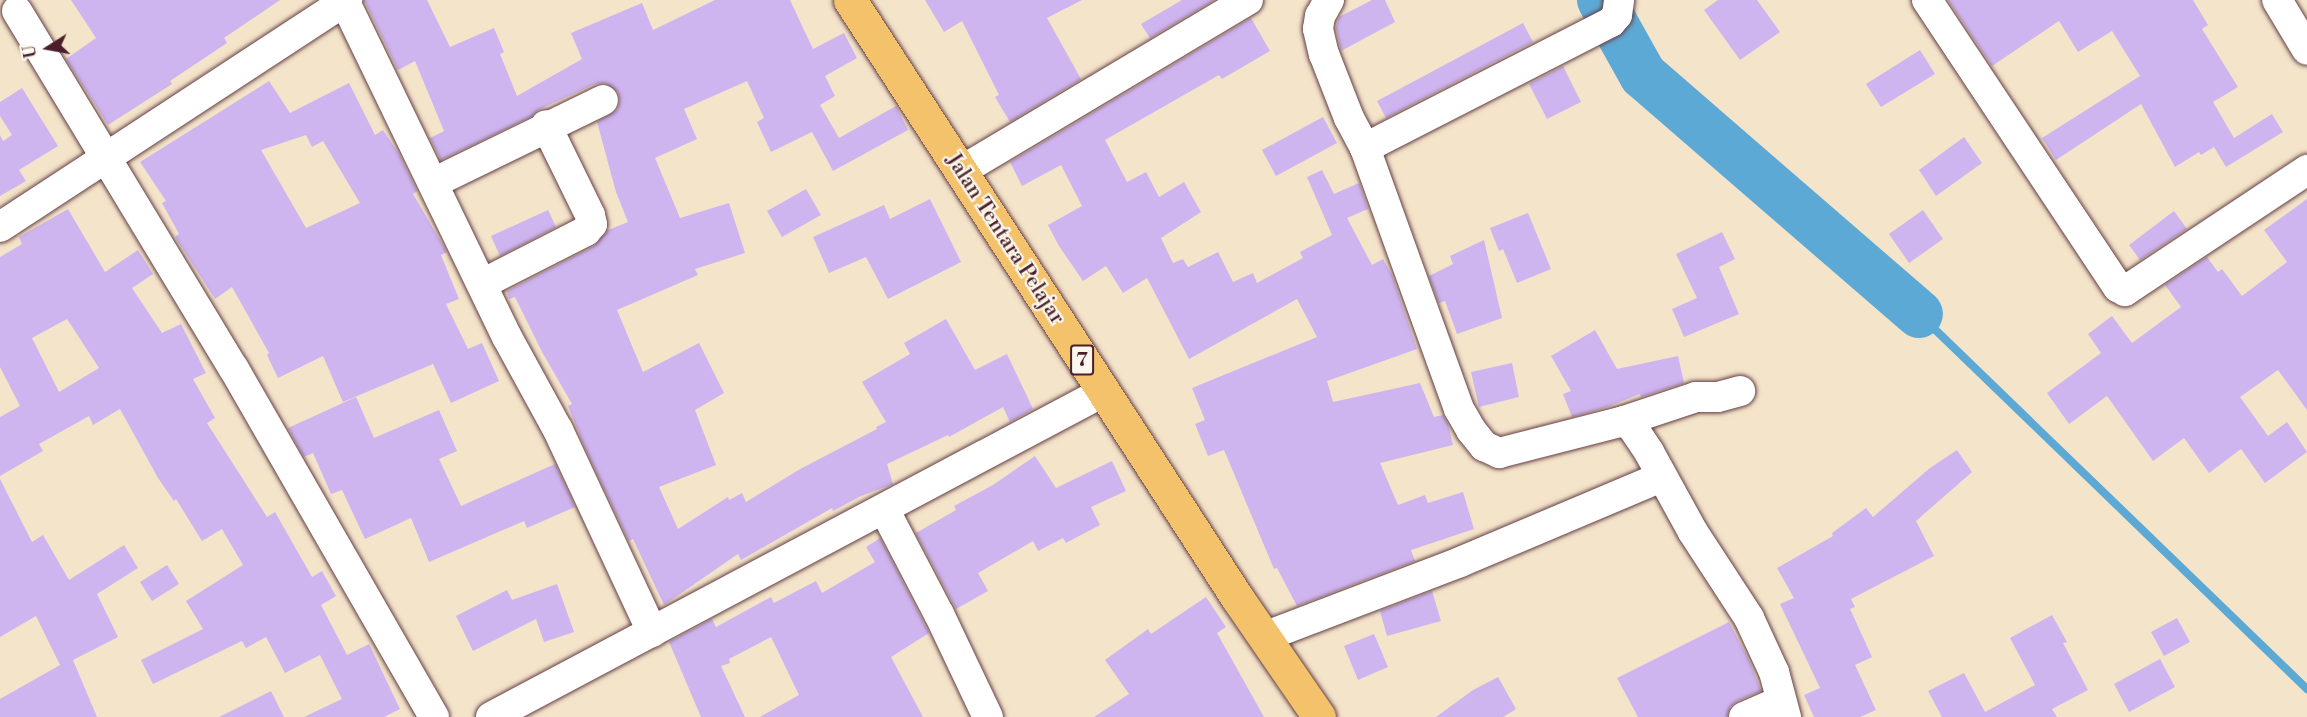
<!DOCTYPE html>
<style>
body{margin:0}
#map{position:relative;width:2307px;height:717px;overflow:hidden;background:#f4e4ca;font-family:"Libre Bodoni",serif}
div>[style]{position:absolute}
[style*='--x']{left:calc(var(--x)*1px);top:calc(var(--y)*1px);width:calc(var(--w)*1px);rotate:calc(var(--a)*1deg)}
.stream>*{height:8px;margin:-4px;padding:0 4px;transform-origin:4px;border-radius:4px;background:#5da9d6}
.river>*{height:48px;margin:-24px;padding:0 24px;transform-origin:24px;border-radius:24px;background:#5da9d6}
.building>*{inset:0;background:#cfb5f0}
.roads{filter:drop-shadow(0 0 2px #643d43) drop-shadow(0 0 2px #643d43)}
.street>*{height:30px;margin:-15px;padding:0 15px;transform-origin:15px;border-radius:15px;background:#fff}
.highway>*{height:33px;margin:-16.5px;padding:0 16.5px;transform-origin:16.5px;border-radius:16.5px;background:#f3c26a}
span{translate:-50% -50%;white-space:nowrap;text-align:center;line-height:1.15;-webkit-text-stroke:4.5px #fbf7ec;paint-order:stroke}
.shield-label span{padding:2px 4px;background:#fbf7ec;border:2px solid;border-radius:4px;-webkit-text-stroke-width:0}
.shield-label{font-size:20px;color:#4a1f2b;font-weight:700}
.street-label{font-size:21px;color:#4a1f2b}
.north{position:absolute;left:18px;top:18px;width:60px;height:60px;-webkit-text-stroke:4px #fbf7ec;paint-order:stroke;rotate:259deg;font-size:16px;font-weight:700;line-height:24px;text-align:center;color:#4a1f2b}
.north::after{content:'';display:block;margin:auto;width:21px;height:27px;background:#4a1f2b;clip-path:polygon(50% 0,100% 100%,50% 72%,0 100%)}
</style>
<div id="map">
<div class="stream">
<div style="--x:1919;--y:314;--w:540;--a:44.02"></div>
</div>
<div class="river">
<div style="--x:1601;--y:0;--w:86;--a:60.8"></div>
<div style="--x:1643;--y:75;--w:365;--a:40.9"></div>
</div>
<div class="building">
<div style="clip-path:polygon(71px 0,280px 0,224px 38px,227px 43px,170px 81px,172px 84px,108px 125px,66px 59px,96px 38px)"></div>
<div style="clip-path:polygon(364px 0,427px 0,450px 47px,494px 28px,504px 52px,500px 54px,517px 96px,582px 59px,571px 33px,642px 3px,653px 30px,715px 0,790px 0,813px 49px,844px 33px,857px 58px,825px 76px,835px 96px,820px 105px,839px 138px,896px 106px,908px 130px,833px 171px,812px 132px,771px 152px,757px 122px,764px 118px,747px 81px,684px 109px,697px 139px,655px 158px,680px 218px,729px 203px,745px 253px,695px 269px,698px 275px,617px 310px,643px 372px,699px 343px,724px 393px,695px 410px,716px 465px,659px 487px,678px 529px,728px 497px,729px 500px,742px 493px,746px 502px,802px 468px,877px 429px,876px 427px,886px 422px,862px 382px,910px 354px,904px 343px,946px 319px,975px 370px,1007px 354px,1033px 409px,1010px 422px,1003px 407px,949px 437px,948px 435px,887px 464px,893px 484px,861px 496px,833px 511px,832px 508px,741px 560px,738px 554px,664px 605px,633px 539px,629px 541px,586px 450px,568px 406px,572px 404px,542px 352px,515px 297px,509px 299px,507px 291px,594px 246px,608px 230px,628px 222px,616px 192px,597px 122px,617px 110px,620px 101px,618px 92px,605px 83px,595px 84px,538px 110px,532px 116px,441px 160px,430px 138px,444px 131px,415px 61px,398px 70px)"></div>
<div style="clip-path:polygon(925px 0,1082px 0,1047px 18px,1081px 79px,1010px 122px,995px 97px,999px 95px,962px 21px,944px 32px)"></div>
<div style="clip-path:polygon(1182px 0,1214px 0,1150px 38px,1141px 24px)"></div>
<div style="clip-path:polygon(1372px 0,1385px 0,1395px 22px,1341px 51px,1336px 28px,1339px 17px)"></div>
<div style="clip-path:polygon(1718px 0,1757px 0,1780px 32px,1740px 60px,1704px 10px)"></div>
<div style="clip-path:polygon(1948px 0,2193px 0,2208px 25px,2202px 29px,2238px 87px,2213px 102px,2234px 138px,2272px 114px,2283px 132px,2226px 167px,2214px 147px,2201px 155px,2199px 152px,2175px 167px,2141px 104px,2056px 160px,2042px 138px,2140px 76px,2112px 31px,2078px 52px,2059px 21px,1992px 66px)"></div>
<div style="clip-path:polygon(1251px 18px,1270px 51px,1222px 79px,1219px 75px,1105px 140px,1127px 182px,1146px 172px,1159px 197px,1184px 182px,1201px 212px,1161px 238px,1173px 263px,1183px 259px,1188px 267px,1218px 252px,1233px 282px,1253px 273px,1257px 283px,1303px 258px,1300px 252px,1332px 235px,1307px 177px,1322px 170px,1334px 194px,1359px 183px,1368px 209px,1347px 218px,1372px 265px,1383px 259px,1392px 275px,1417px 349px,1327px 381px,1333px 402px,1420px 383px,1434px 417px,1443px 415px,1448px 424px,1453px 445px,1380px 463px,1398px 505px,1425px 495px,1428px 503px,1463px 492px,1474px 529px,1411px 550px,1415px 561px,1297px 606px,1277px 568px,1274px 569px,1224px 450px,1208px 456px,1195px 424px,1205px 420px,1192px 388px,1317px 337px,1297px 299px,1189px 359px,1147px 278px,1123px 293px,1106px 266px,1083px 281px,1059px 246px,1048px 225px,1082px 206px,1061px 165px,1022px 186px,1010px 162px)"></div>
<div style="clip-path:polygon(1523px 23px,1533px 42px,1386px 118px,1377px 101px)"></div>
<div style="clip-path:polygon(1920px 50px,1935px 74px,1881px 107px,1866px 84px)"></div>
<div style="clip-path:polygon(1563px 66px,1581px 102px,1547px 119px,1529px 84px)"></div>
<div style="clip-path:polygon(evenodd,269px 81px,290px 113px,349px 83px,375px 135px,383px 130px,399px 154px,417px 191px,413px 194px,447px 252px,441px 255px,459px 299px,446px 304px,468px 349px,482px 343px,499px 381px,451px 403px,433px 364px,343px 402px,323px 356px,278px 378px,267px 355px,269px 353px,232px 287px,215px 299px,175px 237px,179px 234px,162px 203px,166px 201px,140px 162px,269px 81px,306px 135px,312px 147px,323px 141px,360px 203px,306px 228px,261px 150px,306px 135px)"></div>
<div style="clip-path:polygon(22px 88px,58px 146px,19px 170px,26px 181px,0 196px,0 135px,3px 141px,12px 135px,0 116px,0 102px)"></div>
<div style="clip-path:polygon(1323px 117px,1337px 143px,1276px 176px,1262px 150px)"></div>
<div style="clip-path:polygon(1964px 137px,1982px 163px,1936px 196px,1919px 170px)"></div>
<div style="clip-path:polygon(806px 189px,821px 215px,782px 237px,767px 211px)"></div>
<div style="clip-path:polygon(930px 199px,961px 262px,888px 299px,866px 257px,829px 273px,813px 237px,884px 205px,890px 219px)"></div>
<div style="clip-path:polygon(2307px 199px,2307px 410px,2278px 370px,2240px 397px,2268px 436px,2287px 422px,2307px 452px,2265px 483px,2241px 449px,2209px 473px,2184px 438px,2153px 461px,2107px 396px,2069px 424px,2047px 393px,2101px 353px,2088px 334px,2112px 316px,2132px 343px,2181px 307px,2165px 285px,2207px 257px,2218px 272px,2222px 269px,2242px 296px,2287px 262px,2264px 230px)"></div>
<div style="clip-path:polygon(evenodd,68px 209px,105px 272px,138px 250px,153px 274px,132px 288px,162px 333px,181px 324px,206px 373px,193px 379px,215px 418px,207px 423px,267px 517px,275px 512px,312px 577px,322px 571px,336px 596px,321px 605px,347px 655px,369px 644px,400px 709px,384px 717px,304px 717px,342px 699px,320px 655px,285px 673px,266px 637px,246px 648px,242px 641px,153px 684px,141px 660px,203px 629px,186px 601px,243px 565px,222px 529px,202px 541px,176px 499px,174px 501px,158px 478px,120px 409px,93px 425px,89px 416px,39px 444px,43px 451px,0 476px,0 417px,20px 406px,0 367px,0 257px,22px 244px,19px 237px,68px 209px,67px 319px,99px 368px,59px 392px,32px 338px,67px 319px)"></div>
<div style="clip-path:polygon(548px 210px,556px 227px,500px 256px,491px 236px)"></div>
<div style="clip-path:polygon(1923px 210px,1943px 239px,1909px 263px,1889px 234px)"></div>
<div style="clip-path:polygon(2174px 211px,2187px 229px,2140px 260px,2129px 245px)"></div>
<div style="clip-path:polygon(1528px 213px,1551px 269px,1517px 283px,1503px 249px,1499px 251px,1490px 228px)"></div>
<div style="clip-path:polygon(1722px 232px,1735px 259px,1719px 267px,1739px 314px,1684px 337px,1672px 309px,1697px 298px,1676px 254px)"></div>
<div style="clip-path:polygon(1484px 240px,1502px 318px,1457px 334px,1445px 301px,1439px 303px,1429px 276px,1453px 264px,1450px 256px)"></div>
<div style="clip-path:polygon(1595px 330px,1617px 369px,1678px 356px,1684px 383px,1641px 397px,1640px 394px,1607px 407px,1572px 417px,1563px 394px,1571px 391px,1551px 356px)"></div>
<div style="clip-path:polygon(1512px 363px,1519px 397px,1479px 407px,1471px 372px)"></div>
<div style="clip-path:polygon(356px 397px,374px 438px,439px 410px,457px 451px,439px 459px,461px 506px,555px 464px,575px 507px,527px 528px,524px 521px,429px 562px,411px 518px,365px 539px,342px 490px,331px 494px,313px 453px,304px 457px,288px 428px)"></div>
<div style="clip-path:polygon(1957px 450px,1972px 472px,1916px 521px,1934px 556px,1851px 599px,1855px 607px,1850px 609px,1872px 657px,1855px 665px,1876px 710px,1860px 717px,1814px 717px,1804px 695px,1820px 688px,1780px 604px,1794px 598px,1777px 568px,1833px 536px,1832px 533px,1866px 508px,1873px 517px,1930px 468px)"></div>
<div style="clip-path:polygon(1035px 456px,1056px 488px,1112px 461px,1126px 491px,1091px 507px,1100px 525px,1066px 543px,1063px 538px,1038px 551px,1033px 541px,978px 573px,988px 591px,956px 609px,916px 533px,956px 510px,954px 506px,993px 485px)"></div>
<div style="clip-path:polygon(0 479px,32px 542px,43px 535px,69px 580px,124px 545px,138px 568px,97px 594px,118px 637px,73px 660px,97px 717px,0 717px,0 699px,60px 665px,36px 616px,0 637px)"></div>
<div style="clip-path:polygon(880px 538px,929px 633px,891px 657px,923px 717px,760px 717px,799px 695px,771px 637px,729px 659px,730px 663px,721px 666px,745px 717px,701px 717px,669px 642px,712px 619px,716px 627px,771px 597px,774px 603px,816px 581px,822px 593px,875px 562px,866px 547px)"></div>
<div style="clip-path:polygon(167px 565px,179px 584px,152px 601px,140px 582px)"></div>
<div style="clip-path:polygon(557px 584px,574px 632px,544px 642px,536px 619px,473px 651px,456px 616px,507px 590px,512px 600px)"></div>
<div style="clip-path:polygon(1432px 591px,1441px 621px,1387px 636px,1380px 611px)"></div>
<div style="clip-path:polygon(1206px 597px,1226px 627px,1217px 633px,1264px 717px,1094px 717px,1129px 694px,1105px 660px,1148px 629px,1151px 634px)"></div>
<div style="clip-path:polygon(2052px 615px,2067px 642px,2063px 643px,2088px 690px,2052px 709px,2057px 717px,1942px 717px,1928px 691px,1964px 673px,1985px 712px,2035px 685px,2010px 638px)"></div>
<div style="clip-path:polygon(2177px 618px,2190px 642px,2164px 656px,2151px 632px)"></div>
<div style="clip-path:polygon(1729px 622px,1750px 662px,1761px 691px,1737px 701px,1730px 707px,1727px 717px,1638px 717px,1617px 678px)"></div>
<div style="clip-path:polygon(1374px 634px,1388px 667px,1358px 680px,1344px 646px)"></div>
<div style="clip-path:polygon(2160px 659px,2175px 687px,2129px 712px,2114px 684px)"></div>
<div style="clip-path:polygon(1498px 677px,1516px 709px,1503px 717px,1436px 717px,1473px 690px)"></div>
<div style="clip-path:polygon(271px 691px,284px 717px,219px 717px)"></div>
</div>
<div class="roads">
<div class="street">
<div style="--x:344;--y:0;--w:374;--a:64.2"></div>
<div style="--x:507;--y:337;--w:106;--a:61.3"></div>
<div style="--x:558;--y:430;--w:223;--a:65"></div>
<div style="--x:1329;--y:0;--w:18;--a:119"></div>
<div style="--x:1320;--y:16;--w:13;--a:99"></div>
<div style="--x:1318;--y:29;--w:26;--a:77"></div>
<div style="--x:1324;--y:54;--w:69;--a:68.7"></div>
<div style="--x:1349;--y:118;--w:34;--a:62"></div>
<div style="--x:1365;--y:148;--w:277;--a:70.2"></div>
<div style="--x:1459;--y:409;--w:24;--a:60"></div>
<div style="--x:1471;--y:430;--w:21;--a:51"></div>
<div style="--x:1484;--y:446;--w:17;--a:25"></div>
<div style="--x:1499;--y:453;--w:129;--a:-14.4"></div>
<div style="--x:1624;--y:421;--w:76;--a:-18.4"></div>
<div style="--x:1696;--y:397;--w:22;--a:0"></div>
<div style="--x:1718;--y:397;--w:23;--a:-15"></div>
<div style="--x:1927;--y:0;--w:345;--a:56.4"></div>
<div style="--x:2118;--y:287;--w:8;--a:30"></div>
<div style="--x:2125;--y:291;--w:219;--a:-33.6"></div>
<div style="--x:2277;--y:0;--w:58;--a:59"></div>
<div style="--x:17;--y:11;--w:419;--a:58.8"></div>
<div style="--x:234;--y:369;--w:401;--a:60.1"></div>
<div style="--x:1365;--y:148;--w:276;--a:-27.1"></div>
<div style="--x:1611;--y:22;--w:9;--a:-49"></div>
<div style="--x:1617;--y:15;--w:15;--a:-82"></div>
<div style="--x:961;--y:171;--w:334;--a:-30.8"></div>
<div style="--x:433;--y:183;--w:189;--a:-26"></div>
<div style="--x:0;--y:227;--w:415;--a:-33.2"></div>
<div style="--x:482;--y:284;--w:117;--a:-27"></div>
<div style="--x:586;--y:231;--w:9;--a:-49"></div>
<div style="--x:592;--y:224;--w:9;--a:-103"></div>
<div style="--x:590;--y:215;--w:100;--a:-116.1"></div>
<div style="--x:1624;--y:421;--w:11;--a:38"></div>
<div style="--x:1633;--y:428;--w:29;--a:56"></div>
<div style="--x:1649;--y:452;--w:91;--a:61.2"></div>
<div style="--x:1693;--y:532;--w:103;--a:56.9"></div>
<div style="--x:1749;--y:618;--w:60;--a:65.2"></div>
<div style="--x:1774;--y:672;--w:47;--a:75.1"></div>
<div style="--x:884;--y:509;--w:119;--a:62.4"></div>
<div style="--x:939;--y:614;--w:114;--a:64.6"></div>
<div style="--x:1264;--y:637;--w:210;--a:-20.9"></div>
<div style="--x:1460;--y:562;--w:218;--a:-22.9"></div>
<div style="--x:491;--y:717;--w:693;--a:-27.97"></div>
<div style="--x:1744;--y:717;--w:40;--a:-23.4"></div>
</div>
<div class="highway">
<div style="--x:850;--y:0;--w:714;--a:57.07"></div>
<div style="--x:1238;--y:599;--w:143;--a:55.5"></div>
</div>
</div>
<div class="shield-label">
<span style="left:1082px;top:360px">7</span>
</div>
<div class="street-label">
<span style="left:1005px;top:239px;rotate:57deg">Jalan Tentara Pelajar</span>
</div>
<div class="north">U</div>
</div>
